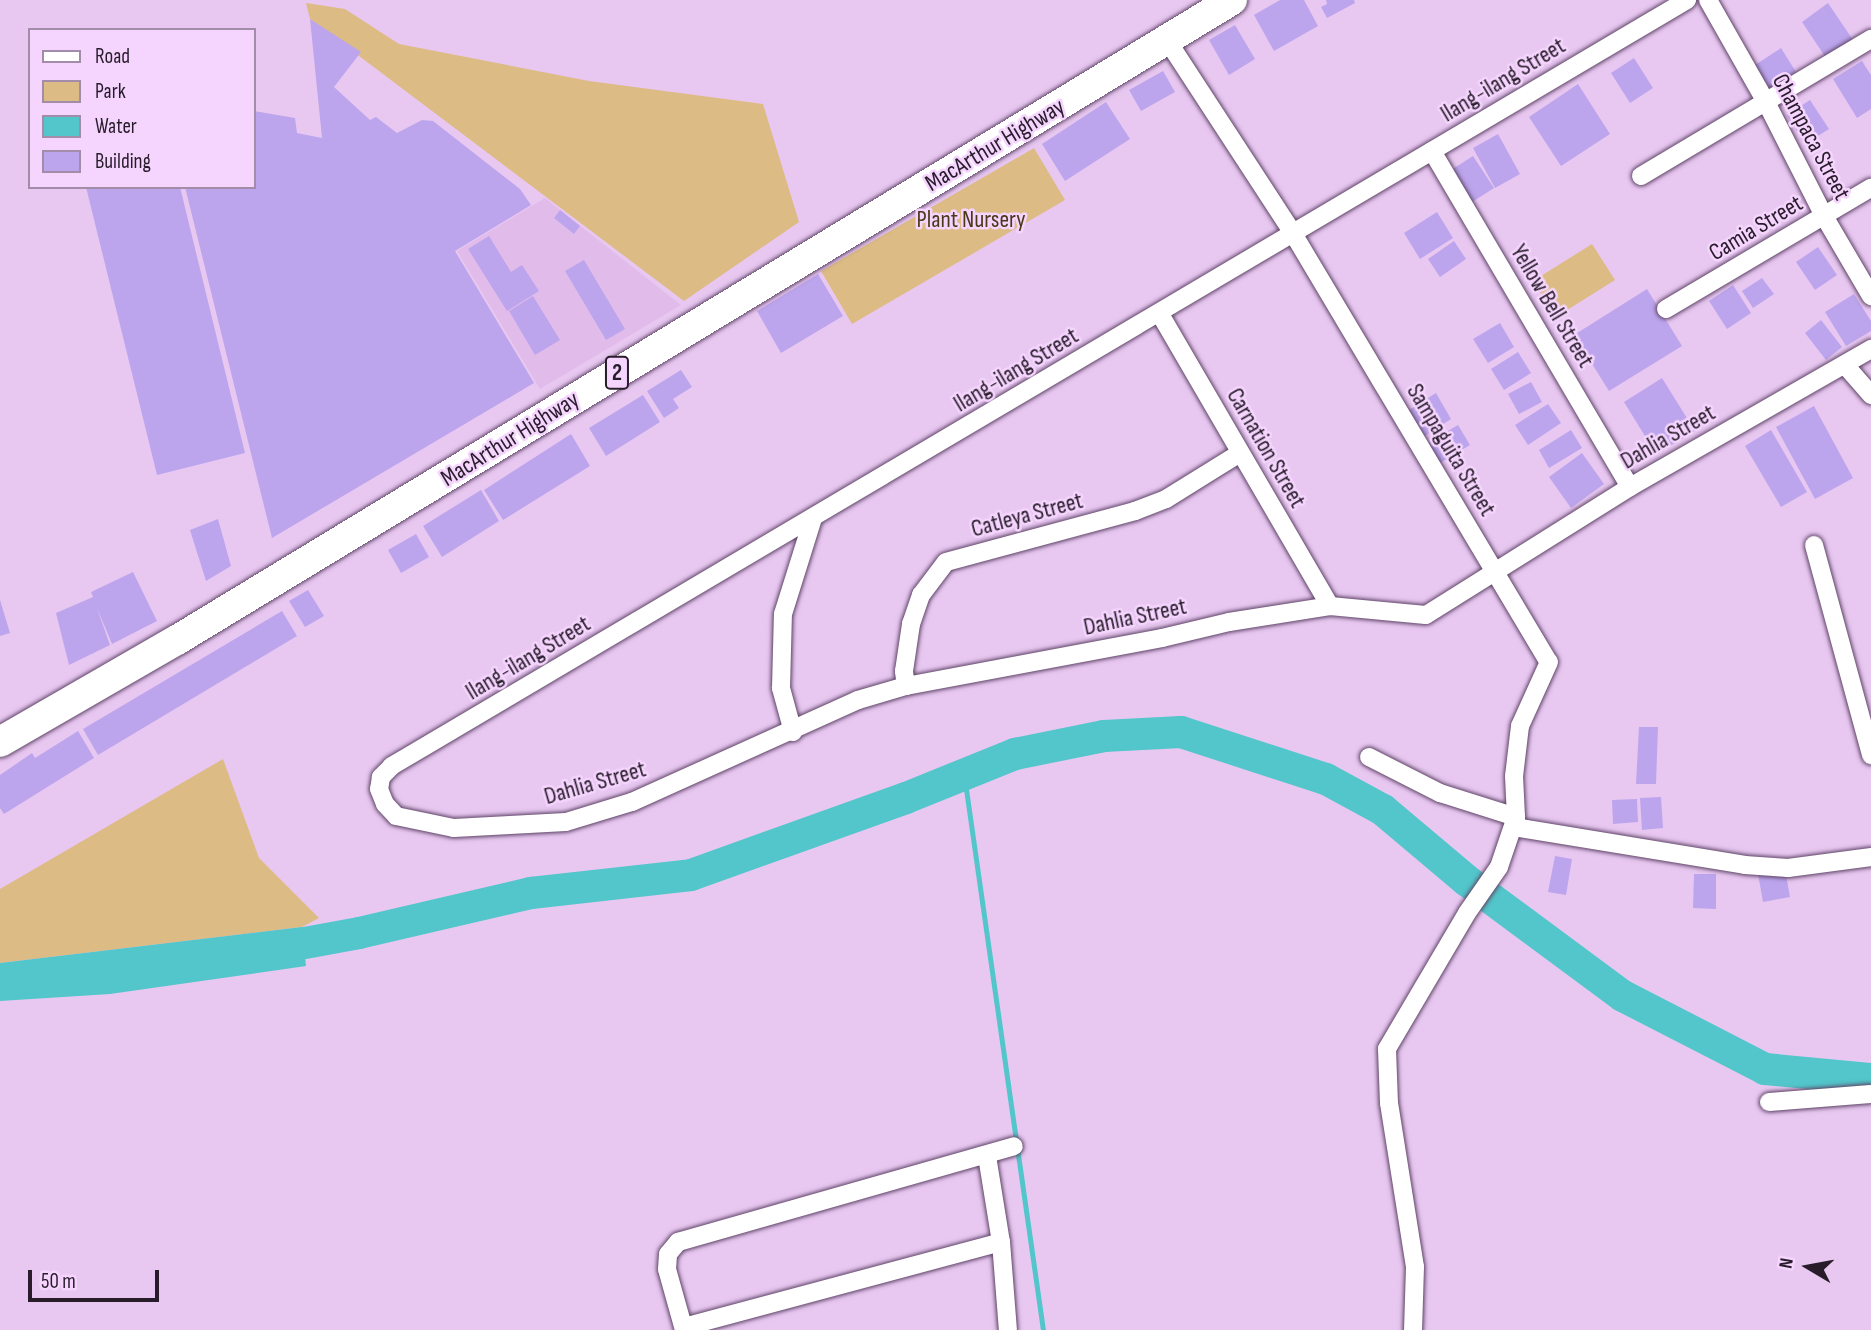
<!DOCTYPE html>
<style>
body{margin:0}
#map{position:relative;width:1871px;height:1330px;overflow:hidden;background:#e8c8f1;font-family:"Sofia Sans Condensed",sans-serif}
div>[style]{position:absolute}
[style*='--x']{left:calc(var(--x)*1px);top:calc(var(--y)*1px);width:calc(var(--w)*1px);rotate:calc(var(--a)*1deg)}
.built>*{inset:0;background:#e1bceb}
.green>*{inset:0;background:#ddbb84}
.water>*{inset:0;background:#52c6cb}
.stream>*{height:5px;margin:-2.5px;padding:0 2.5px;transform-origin:2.5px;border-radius:2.5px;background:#52c6cb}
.river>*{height:32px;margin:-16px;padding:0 16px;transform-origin:16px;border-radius:16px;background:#52c6cb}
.building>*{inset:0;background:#bca5ed}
.roads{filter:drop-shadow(0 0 2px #5f4467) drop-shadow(0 0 2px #5f4467)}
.minor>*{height:18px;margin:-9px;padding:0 9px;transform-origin:9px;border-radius:9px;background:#fff}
.trunk>*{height:30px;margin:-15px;padding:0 15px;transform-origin:15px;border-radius:15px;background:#fff}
span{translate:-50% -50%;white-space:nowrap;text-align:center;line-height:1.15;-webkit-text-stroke:5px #f5d5fe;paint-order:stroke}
.shield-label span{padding:2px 5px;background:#f5d5fe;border:2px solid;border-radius:5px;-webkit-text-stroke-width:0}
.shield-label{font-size:23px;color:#281c2b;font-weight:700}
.street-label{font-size:24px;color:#281c2b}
.park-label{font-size:24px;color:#4a3818}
.legend{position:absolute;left:28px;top:28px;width:228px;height:161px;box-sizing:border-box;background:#f5d5fe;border:2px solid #a38baa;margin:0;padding:9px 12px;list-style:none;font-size:21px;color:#281c2b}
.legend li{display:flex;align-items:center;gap:14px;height:35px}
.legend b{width:35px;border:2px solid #a38baa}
.north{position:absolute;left:1773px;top:1232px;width:70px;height:70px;-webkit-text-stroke:5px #f5d5fe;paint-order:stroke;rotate:280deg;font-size:19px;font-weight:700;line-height:28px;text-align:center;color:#281c2b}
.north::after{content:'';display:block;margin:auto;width:24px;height:32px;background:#281c2b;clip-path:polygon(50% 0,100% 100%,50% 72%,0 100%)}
.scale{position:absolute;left:28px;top:1270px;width:131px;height:32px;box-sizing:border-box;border:4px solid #281c2b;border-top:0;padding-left:9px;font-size:21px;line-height:24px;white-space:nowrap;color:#281c2b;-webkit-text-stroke:5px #f5d5fe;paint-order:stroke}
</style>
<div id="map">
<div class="built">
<div style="clip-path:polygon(545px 198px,681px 305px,540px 389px,457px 251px)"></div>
</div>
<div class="green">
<div style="clip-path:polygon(306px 3px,345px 9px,399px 44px,589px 81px,763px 104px,799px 222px,684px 301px,310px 19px)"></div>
<div style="clip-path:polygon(1034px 148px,1065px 200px,852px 324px,821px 271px)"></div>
<div style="clip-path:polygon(1592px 244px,1615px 280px,1556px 317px,1533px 281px)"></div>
<div style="clip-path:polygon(223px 759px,259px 858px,319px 918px,302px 927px,0 963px,0 889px)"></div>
</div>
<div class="water">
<div style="clip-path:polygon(302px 927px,306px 966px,110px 994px,0 1001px,0 963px)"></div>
</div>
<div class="stream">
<div style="--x:964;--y:775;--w:561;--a:81.9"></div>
</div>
<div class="river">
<div style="--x:261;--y:951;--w:100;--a:-10.4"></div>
<div style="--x:359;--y:933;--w:177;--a:-13.1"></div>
<div style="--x:531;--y:893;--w:161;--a:-6.4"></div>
<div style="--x:691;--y:875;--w:228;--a:-19.7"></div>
<div style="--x:906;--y:798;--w:118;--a:-22"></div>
<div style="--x:1015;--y:754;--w:91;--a:-11.4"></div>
<div style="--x:1104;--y:736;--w:77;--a:-3"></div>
<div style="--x:1181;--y:732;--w:152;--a:18"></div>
<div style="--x:1326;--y:779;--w:65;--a:28.5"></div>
<div style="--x:1383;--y:810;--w:109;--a:40.1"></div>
<div style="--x:1466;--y:880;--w:195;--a:36.5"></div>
<div style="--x:1623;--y:996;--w:160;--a:27.2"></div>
<div style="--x:1765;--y:1069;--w:106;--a:5.4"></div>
</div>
<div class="building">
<div style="clip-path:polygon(1280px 0,1304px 0,1318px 26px,1274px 51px,1254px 15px)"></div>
<div style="clip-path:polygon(1326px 0,1354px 0,1355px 3px,1327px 18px,1321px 7px,1327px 4px)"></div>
<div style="clip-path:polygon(1828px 3px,1853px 40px,1826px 58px,1802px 22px)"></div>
<div style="clip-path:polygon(310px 19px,361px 52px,334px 87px,370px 120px,376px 117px,397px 133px,422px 120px,433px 121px,520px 189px,531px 205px,455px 251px,534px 383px,272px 538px,185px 187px,254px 187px,254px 111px,295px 118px,297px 133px,322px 138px)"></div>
<div style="clip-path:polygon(1235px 25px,1255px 59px,1229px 75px,1209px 40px)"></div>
<div style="clip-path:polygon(1781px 48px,1796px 72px,1770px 89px,1755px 65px)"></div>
<div style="clip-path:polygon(1634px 58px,1653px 88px,1630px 103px,1611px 73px)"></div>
<div style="clip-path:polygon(1862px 61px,1871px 75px,1871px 109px,1857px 118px,1833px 79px)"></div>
<div style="clip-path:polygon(1163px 71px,1175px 92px,1141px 111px,1129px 90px)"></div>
<div style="clip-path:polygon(1578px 84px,1610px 134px,1561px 166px,1529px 117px)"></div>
<div style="clip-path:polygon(1810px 100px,1829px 129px,1805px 144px,1787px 115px)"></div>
<div style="clip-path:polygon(1106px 102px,1130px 139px,1065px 181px,1042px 144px)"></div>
<div style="clip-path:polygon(1498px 134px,1520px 174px,1495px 188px,1473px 148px)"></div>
<div style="clip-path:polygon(1473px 156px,1494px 188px,1469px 204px,1448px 172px)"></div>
<div style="clip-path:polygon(86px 187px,180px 187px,245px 453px,157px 475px)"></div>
<div style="clip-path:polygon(560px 210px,580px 226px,574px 234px,554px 218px)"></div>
<div style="clip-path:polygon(1437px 212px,1453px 238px,1420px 259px,1404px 233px)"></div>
<div style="clip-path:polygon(489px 236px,511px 272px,522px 265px,539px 291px,507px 311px,468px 249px)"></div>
<div style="clip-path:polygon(1454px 241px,1466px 259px,1440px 277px,1428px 259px)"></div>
<div style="clip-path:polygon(1818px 247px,1837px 275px,1815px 290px,1796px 262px)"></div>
<div style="clip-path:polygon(584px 260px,625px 329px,606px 340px,565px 271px)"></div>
<div style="clip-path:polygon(818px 274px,843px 316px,781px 353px,757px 311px)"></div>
<div style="clip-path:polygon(1762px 278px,1774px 294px,1753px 308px,1742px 291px)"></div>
<div style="clip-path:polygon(1733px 285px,1751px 313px,1727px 329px,1709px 301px)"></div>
<div style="clip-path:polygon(1647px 289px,1682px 346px,1609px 391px,1574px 335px)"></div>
<div style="clip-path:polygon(1854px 294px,1871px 321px,1871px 331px,1846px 346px,1825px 312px)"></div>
<div style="clip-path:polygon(533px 296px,560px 340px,535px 355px,509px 311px)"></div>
<div style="clip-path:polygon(1821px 320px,1842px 347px,1826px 360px,1805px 333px)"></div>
<div style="clip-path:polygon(1500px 323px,1514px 347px,1488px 363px,1473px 339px)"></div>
<div style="clip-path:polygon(1518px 352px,1531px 373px,1504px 390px,1491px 369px)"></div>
<div style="clip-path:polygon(681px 370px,692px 387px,673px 399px,679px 408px,664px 418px,647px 391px)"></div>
<div style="clip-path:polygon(1662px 378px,1695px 431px,1656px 454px,1624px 402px)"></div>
<div style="clip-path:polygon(1531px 382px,1542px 402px,1519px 414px,1508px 394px)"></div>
<div style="clip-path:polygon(1436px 393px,1451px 419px,1425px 436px,1409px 410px)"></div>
<div style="clip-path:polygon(643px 395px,660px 422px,606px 456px,589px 428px)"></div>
<div style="clip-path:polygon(1548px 404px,1561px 423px,1528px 445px,1515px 425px)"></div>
<div style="clip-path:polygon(1814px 406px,1853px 478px,1815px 499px,1776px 427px)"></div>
<div style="clip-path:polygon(1458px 425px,1470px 445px,1438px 464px,1426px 444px)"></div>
<div style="clip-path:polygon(1571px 430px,1582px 448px,1549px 468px,1539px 450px)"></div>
<div style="clip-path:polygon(1771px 430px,1807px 492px,1781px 507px,1745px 446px)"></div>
<div style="clip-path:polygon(571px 434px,590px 466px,503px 520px,484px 490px)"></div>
<div style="clip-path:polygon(1582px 453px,1604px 484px,1571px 508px,1549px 477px)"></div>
<div style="clip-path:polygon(481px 490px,499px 521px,442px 557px,423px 526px)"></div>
<div style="clip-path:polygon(218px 519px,231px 566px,206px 581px,190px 530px)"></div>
<div style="clip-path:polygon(416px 534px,429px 557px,401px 573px,388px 550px)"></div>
<div style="clip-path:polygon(133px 572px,157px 621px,112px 644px,97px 608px,110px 645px,69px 665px,56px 613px,93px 597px,91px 592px)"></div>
<div style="clip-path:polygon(308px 590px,324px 616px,305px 627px,289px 601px)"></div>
<div style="clip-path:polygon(0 600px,10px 633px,0 636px)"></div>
<div style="clip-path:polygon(282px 611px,297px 636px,98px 755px,83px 729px)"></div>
<div style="clip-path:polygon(1639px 727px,1658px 727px,1656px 784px,1636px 784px)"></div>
<div style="clip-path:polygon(78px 731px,94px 758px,4px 814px,0 808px,0 775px,32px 753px,35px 758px)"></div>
<div style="clip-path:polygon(1661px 797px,1663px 828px,1642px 830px,1640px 798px)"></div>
<div style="clip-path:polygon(1637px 799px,1638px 822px,1613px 824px,1612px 800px)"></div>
<div style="clip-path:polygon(1555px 856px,1572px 859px,1566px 895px,1548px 892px)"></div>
<div style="clip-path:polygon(1785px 869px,1790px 897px,1763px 902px,1758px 874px)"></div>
<div style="clip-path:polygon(1694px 874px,1716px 874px,1716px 909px,1693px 908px)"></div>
</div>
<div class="roads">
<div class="minor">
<div style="--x:1687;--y:0;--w:1505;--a:149.4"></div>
<div style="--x:392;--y:766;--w:16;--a:135"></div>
<div style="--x:381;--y:777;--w:12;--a:99"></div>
<div style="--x:379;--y:789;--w:16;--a:68"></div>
<div style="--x:385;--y:804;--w:16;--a:47"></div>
<div style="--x:396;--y:816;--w:59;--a:11.7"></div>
<div style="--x:454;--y:828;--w:112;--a:-3.1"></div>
<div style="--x:566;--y:822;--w:69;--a:-16.9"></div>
<div style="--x:632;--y:802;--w:248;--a:-24.3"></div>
<div style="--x:858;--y:700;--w:50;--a:-16.3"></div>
<div style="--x:906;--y:686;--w:260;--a:-10.6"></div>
<div style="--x:1162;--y:638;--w:69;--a:-13.4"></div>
<div style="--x:1229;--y:622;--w:102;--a:-9"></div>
<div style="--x:1330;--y:606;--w:96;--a:5.4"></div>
<div style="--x:1426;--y:615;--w:241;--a:-32.1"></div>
<div style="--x:1630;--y:487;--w:278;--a:-29.8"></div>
<div style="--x:1708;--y:0;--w:117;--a:60.4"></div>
<div style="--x:1766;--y:102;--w:128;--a:63"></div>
<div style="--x:1824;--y:216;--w:93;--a:59.6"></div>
<div style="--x:1167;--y:40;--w:233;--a:56.9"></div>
<div style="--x:1294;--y:235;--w:497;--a:59.2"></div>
<div style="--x:1549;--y:662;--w:70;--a:114.4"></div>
<div style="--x:1520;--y:726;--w:50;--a:96.8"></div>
<div style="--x:1514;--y:776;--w:41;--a:87.2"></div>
<div style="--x:1516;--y:817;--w:53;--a:108.8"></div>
<div style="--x:1499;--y:867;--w:56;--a:124.8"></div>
<div style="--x:1467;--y:913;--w:158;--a:120.5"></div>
<div style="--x:1387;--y:1049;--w:54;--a:87.9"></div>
<div style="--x:1389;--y:1103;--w:166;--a:81"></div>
<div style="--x:1415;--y:1267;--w:63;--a:91.8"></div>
<div style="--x:1432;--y:151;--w:390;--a:59.5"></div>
<div style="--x:1641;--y:176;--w:268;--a:-30.8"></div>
<div style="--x:1666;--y:309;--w:238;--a:-30.6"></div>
<div style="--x:1160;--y:314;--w:338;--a:59.8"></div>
<div style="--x:1845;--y:365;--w:40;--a:49"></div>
<div style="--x:1814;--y:545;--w:218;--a:74.8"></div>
<div style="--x:906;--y:686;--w:15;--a:-98"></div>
<div style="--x:904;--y:671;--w:48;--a:-81.5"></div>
<div style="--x:911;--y:624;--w:31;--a:-71"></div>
<div style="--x:921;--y:595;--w:41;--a:-52.9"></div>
<div style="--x:946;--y:562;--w:196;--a:-15.1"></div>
<div style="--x:1135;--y:511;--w:33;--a:-21"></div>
<div style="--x:1166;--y:499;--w:87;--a:-31.9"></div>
<div style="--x:793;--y:732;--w:46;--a:-105.3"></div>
<div style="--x:781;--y:688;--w:74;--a:-88.5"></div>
<div style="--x:783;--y:614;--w:101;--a:-72.6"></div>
<div style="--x:1369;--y:757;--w:80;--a:26.9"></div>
<div style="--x:1440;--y:793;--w:80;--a:17.5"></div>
<div style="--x:1514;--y:827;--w:234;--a:9.3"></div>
<div style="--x:1745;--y:865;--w:43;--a:4"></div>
<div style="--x:1788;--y:868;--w:84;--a:-7.5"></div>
<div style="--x:1769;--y:1102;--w:102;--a:-4.5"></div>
<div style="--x:987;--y:1156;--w:87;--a:80.8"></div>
<div style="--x:1001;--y:1242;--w:88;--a:85.5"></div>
<div style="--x:684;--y:1327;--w:328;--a:-15"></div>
<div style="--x:684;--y:1330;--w:63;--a:-105.6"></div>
<div style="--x:667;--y:1269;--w:15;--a:-86"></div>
<div style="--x:668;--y:1254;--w:16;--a:-50"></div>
<div style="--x:678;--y:1242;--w:349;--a:-15.9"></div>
</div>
<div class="trunk">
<div style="--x:0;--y:742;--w:204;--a:-30"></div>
<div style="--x:177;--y:640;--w:1234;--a:-31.24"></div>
</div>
</div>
<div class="shield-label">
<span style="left:617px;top:373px">2</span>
</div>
<div class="street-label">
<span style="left:1503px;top:80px;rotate:-31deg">Ilang-ilang Street</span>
<span style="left:1811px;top:137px;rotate:62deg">Champaca Street</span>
<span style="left:995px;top:145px;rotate:-31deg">MacArthur Highway</span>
<span style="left:1756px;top:228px;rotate:-31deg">Camia Street</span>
<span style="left:1552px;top:306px;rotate:59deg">Yellow Bell Street</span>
<span style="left:1016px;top:370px;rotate:-31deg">Ilang-ilang Street</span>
<span style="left:1668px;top:437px;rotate:-30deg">Dahlia Street</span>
<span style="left:510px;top:439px;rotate:-32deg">MacArthur Highway</span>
<span style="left:1266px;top:448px;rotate:60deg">Carnation Street</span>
<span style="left:1451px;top:450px;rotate:59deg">Sampaguita Street</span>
<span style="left:1027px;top:515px;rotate:-15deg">Catleya Street</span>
<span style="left:1135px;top:617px;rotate:-12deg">Dahlia Street</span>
<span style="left:528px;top:658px;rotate:-31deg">Ilang-ilang Street</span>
<span style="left:595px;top:783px;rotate:-16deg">Dahlia Street</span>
</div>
<div class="park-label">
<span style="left:971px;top:220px">Plant Nursery</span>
</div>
<ul class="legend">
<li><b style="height:9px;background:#fff"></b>Road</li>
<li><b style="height:19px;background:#ddbb84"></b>Park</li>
<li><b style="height:19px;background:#52c6cb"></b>Water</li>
<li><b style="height:19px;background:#bca5ed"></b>Building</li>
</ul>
<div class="north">N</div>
<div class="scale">50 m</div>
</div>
